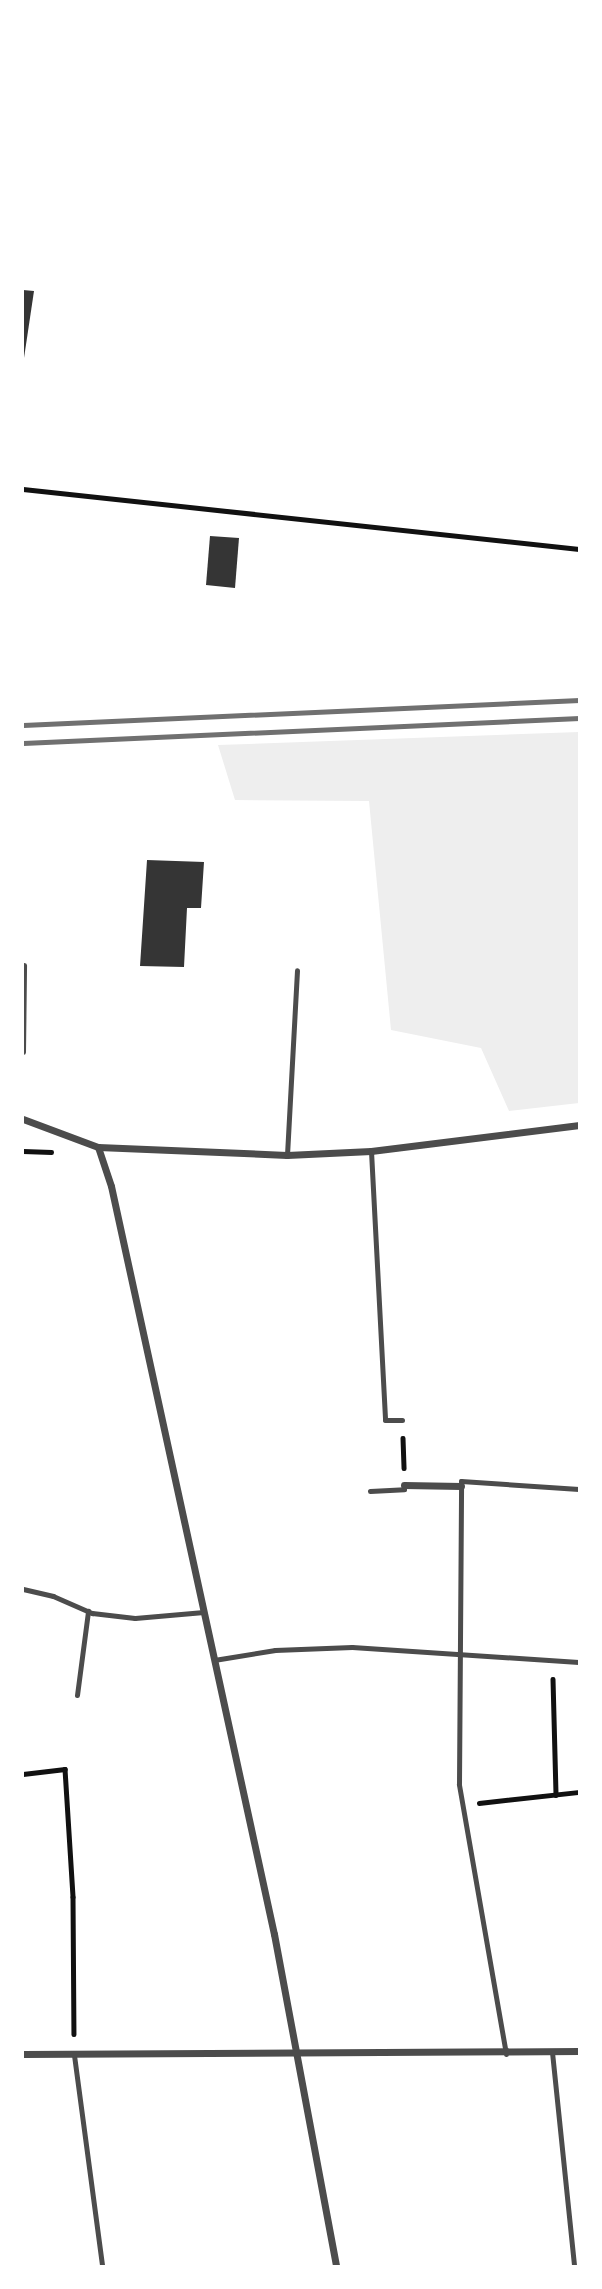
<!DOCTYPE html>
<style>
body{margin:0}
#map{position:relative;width:602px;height:2289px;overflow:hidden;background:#fff;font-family:Lato,sans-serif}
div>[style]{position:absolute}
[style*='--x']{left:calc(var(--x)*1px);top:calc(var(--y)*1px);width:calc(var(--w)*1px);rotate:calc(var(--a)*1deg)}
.green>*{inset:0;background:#eee}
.building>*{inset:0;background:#353535}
.path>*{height:4.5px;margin:-2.25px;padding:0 2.25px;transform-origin:2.25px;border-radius:2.25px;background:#111}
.service>*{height:5px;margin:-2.5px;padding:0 2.5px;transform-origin:2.5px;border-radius:2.5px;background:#4c4c4c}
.minor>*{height:7px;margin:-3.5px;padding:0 3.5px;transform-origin:3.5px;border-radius:3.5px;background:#4c4c4c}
.rail>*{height:5px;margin:-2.5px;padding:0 2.5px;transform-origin:2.5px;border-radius:2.5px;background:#707070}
span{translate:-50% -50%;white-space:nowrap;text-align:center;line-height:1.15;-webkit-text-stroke:7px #fff;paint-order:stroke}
.frame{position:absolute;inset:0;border:24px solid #fff;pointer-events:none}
</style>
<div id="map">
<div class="green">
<div style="clip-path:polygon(579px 732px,579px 1103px,509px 1111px,481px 1048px,391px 1030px,369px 801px,235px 800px,218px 745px)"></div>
</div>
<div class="building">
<div style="clip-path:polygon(23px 290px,34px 291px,24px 358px,23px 358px)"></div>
<div style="clip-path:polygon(210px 536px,239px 538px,235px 588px,206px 585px)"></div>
<div style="clip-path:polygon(147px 860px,204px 862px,201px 908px,187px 908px,184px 967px,140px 966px)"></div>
</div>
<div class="path">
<div style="--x:23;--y:489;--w:559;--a:6.16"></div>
<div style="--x:23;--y:1151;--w:28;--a:2"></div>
<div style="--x:403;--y:1438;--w:30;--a:88"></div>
<div style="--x:553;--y:1679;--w:116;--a:88.5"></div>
<div style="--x:23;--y:1774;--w:42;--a:-6.8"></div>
<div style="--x:65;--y:1769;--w:128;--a:86.4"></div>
<div style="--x:73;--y:1897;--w:137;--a:89.6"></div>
<div style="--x:479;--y:1803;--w:101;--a:-6.3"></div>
</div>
<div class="service">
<div style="--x:23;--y:1052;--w:87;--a:-89.3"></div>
<div style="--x:371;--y:1151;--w:269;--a:87"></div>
<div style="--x:385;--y:1420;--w:17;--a:0"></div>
<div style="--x:287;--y:1155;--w:185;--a:-86.9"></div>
<div style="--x:370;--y:1491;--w:34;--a:-3"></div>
<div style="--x:404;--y:1489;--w:4;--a:-90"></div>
<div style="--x:23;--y:1589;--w:31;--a:13"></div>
<div style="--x:53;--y:1596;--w:43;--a:23.6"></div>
<div style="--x:92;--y:1613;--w:43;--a:6.6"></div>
<div style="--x:135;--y:1618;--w:69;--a:-5"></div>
<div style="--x:214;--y:1660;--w:62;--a:-9.3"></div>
<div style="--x:275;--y:1650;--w:77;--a:-2.2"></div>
<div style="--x:352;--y:1647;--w:227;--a:3.8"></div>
<div style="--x:77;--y:1695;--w:85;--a:-82.5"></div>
<div style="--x:552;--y:2052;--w:215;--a:84.1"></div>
<div style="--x:506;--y:2054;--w:274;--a:-99.9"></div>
<div style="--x:459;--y:1784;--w:303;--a:-89.6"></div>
<div style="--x:461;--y:1481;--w:118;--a:3.9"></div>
<div style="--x:74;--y:2055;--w:213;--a:82.4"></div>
</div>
<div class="minor">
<div style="--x:23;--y:1119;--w:80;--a:20.5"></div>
<div style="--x:98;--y:1147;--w:189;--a:2.4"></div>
<div style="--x:287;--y:1155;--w:84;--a:-2.7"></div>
<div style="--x:371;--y:1151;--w:210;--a:-7.1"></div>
<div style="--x:98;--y:1147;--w:41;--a:71.6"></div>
<div style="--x:111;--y:1186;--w:766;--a:77.71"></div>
<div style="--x:274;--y:1934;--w:338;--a:79.4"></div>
<div style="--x:404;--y:1485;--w:57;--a:1"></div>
<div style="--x:23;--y:2054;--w:556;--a:-0.31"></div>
</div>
<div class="rail">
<div style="--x:23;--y:725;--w:557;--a:-2.57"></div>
<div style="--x:23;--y:743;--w:557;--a:-2.57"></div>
</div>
<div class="frame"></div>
</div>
